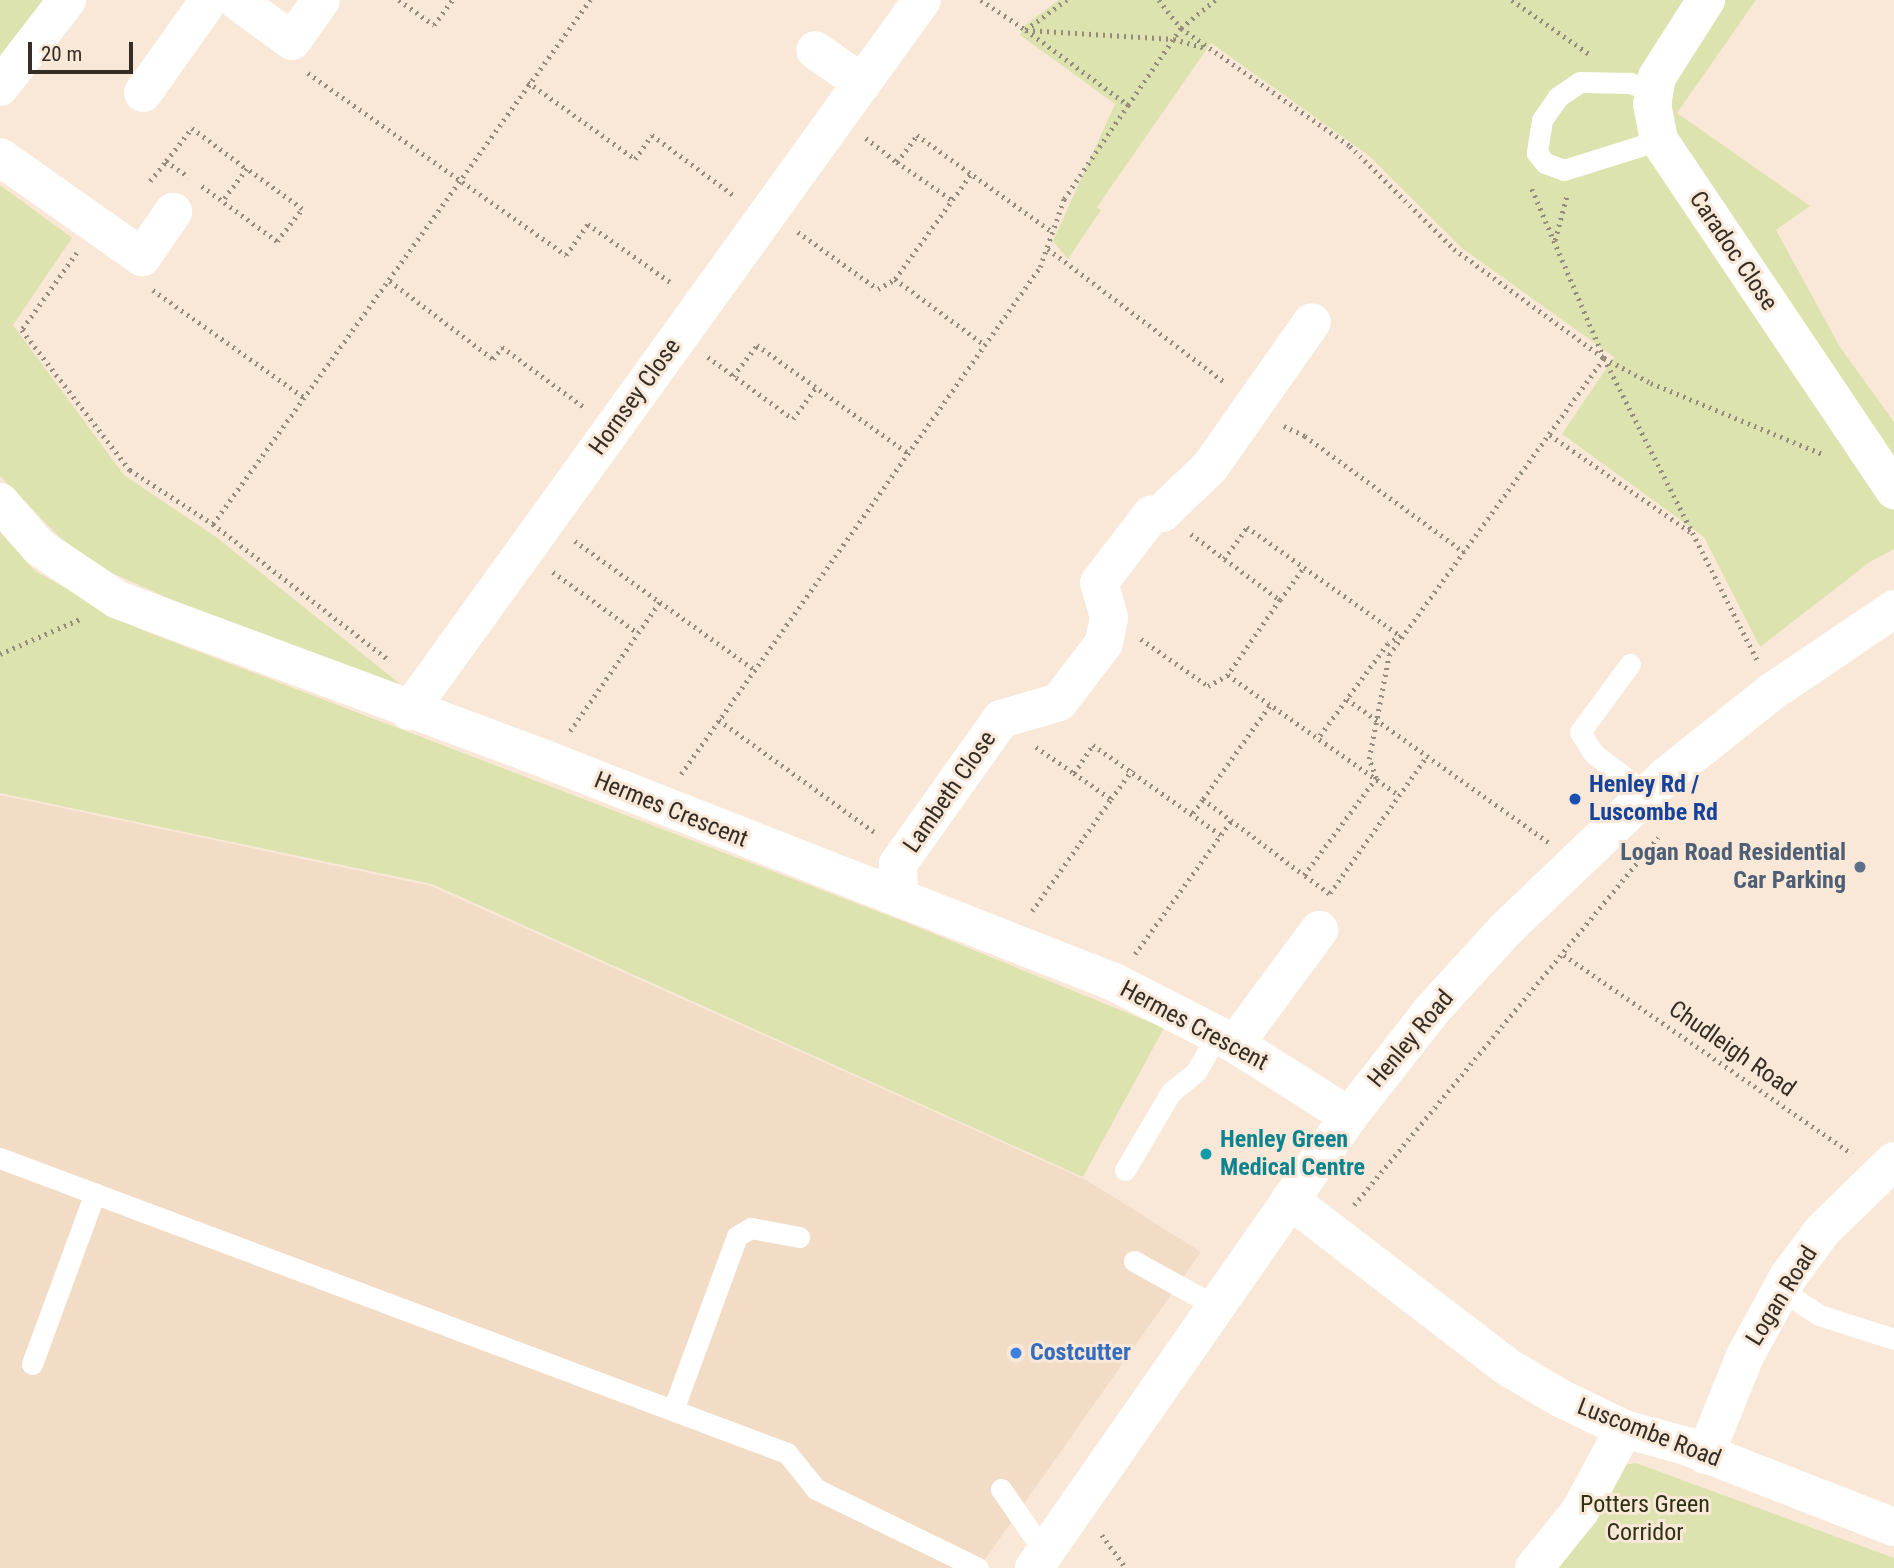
<!DOCTYPE html>
<style>
body{margin:0}
#map{position:relative;width:1894px;height:1568px;overflow:hidden;background:#f9e8d7;font-family:"Roboto Condensed",sans-serif}
div>[style]{position:absolute}
[style*='--x']{left:calc(var(--x)*1px);top:calc(var(--y)*1px);width:calc(var(--w)*1px);rotate:calc(var(--a)*1deg)}
.built>*{inset:0;background:#f3dcc6}
.green>*{inset:0;background:#dce3af}
.path>*{height:4.5px;margin-top:-2.25px;transform-origin:0;background:repeating-linear-gradient(90deg,#958a7e 0 2px,transparent 0 7px)}
.lane>*{height:21px;margin:-10.5px;padding:0 10.5px;transform-origin:10.5px;border-radius:10.5px;background:#fff}
.street>*{height:38px;margin:-19px;padding:0 19px;transform-origin:19px;border-radius:19px;background:#fff}
.secondary>*{height:38px;margin:-19px;padding:0 19px;transform-origin:19px;border-radius:19px;background:#fff}
.dots>*{width:19px;height:19px;translate:-50% -50%;box-sizing:border-box;border:4px solid #f9e8d7;border-radius:50%}
span{translate:-50% -50%;white-space:nowrap;text-align:center;line-height:1.15;-webkit-text-stroke:6px #f9e8d7;paint-order:stroke}
.street-label{font-size:24px;color:#332d26}
.transit-label{font-size:24px;color:#164399;font-weight:700}
.left{translate:0 -50%;text-align:left}
.service-label{font-size:24px;color:#4e5e75;font-weight:700}
.right{translate:-100% -50%;text-align:right}
.culture-label{font-size:24px;color:#0d838f;font-weight:700}
.shop-label{font-size:24px;color:#366cbe;font-weight:700}
.park-label{font-size:24px;color:#2e3112}
.scale{position:absolute;left:28px;top:42px;width:105px;height:32px;box-sizing:border-box;border:4px solid #332d26;border-top:0;padding-left:9px;font-size:21px;line-height:24px;white-space:nowrap;color:#332d26;-webkit-text-stroke:5px #f9e8d7;paint-order:stroke}
</style>
<div id="map">
<div class="built">
<div style="clip-path:polygon(0 795px,431px 886px,1088px 1181px,1201px 1252px,979px 1568px,0 1568px)"></div>
</div>
<div class="green">
<div style="clip-path:polygon(0 0,45px 0,0 59px)"></div>
<div style="clip-path:polygon(1059px 0,1756px 0,1677px 113px,1810px 206px,1776px 230px,1840px 347px,1894px 422px,1894px 549px,1870px 562px,1760px 647px,1704px 537px,1562px 434px,1614px 357px,1462px 248px,1368px 155px,1211px 43px,1097px 207px,1101px 210px,1068px 259px,1053px 241px,1115px 104px,1020px 35px,1025px 25px)"></div>
<div style="clip-path:polygon(0 185px,72px 238px,13px 325px,124px 475px,216px 537px,399px 683px,394px 686px,179px 603px,81px 559px,0 476px)"></div>
<div style="clip-path:polygon(0 532px,35px 571px,139px 629px,905px 922px,1164px 1028px,1083px 1177px,432px 884px,0 793px)"></div>
<div style="clip-path:polygon(1636px 1463px,1894px 1558px,1894px 1568px,1547px 1568px,1622px 1465px)"></div>
</div>
<div class="path">
<div style="--x:399;--y:0;--w:43;--a:35.5"></div>
<div style="--x:434;--y:25;--w:31;--a:-54"></div>
<div style="--x:981;--y:0;--w:54;--a:33.7"></div>
<div style="--x:1026;--y:30;--w:148;--a:3.5"></div>
<div style="--x:1174;--y:39;--w:33;--a:16"></div>
<div style="--x:1067;--y:0;--w:51;--a:143.8"></div>
<div style="--x:1026;--y:30;--w:127;--a:36.3"></div>
<div style="--x:1159;--y:0;--w:36;--a:52"></div>
<div style="--x:1181;--y:28;--w:206;--a:34.9"></div>
<div style="--x:1350;--y:146;--w:146;--a:44.7"></div>
<div style="--x:1454;--y:249;--w:185;--a:36"></div>
<div style="--x:1604;--y:358;--w:339;--a:63.1"></div>
<div style="--x:1512;--y:0;--w:94;--a:35"></div>
<div style="--x:308;--y:73;--w:316;--a:35.2"></div>
<div style="--x:566;--y:255;--w:38;--a:-55"></div>
<div style="--x:588;--y:224;--w:104;--a:35.2"></div>
<div style="--x:528;--y:82;--w:132;--a:35.7"></div>
<div style="--x:635;--y:159;--w:29;--a:-55"></div>
<div style="--x:652;--y:135;--w:104;--a:36.4"></div>
<div style="--x:866;--y:138;--w:39;--a:38"></div>
<div style="--x:897;--y:162;--w:34;--a:-53"></div>
<div style="--x:917;--y:135;--w:165;--a:35.6"></div>
<div style="--x:166;--y:161;--w:42;--a:-51.8"></div>
<div style="--x:192;--y:128;--w:69;--a:36.7"></div>
<div style="--x:247;--y:169;--w:40;--a:127"></div>
<div style="--x:897;--y:162;--w:67;--a:34.6"></div>
<div style="--x:150;--y:181;--w:26;--a:-51"></div>
<div style="--x:166;--y:161;--w:28;--a:35"></div>
<div style="--x:202;--y:186;--w:93;--a:36.3"></div>
<div style="--x:277;--y:241;--w:41;--a:-52"></div>
<div style="--x:302;--y:209;--w:68;--a:-144"></div>
<div style="--x:1532;--y:189;--w:184;--a:66.9"></div>
<div style="--x:1604;--y:358;--w:53;--a:28"></div>
<div style="--x:1651;--y:383;--w:188;--a:22.5"></div>
<div style="--x:798;--y:232;--w:98;--a:35.5"></div>
<div style="--x:878;--y:289;--w:20;--a:-30"></div>
<div style="--x:895;--y:279;--w:112;--a:36.3"></div>
<div style="--x:1555;--y:240;--w:47;--a:-75.1"></div>
<div style="--x:1048;--y:249;--w:223;--a:37"></div>
<div style="--x:77;--y:253;--w:95;--a:125.5"></div>
<div style="--x:22;--y:330;--w:177;--a:52.4"></div>
<div style="--x:130;--y:470;--w:99;--a:33"></div>
<div style="--x:213;--y:524;--w:222;--a:37.7"></div>
<div style="--x:895;--y:279;--w:130;--a:-54.1"></div>
<div style="--x:390;--y:281;--w:129;--a:37.1"></div>
<div style="--x:493;--y:359;--w:15;--a:-53"></div>
<div style="--x:502;--y:347;--w:102;--a:36.2"></div>
<div style="--x:153;--y:290;--w:186;--a:35.4"></div>
<div style="--x:708;--y:357;--w:105;--a:36.1"></div>
<div style="--x:793;--y:419;--w:39;--a:-54"></div>
<div style="--x:733;--y:376;--w:39;--a:-52"></div>
<div style="--x:757;--y:345;--w:187;--a:35.6"></div>
<div style="--x:1284;--y:426;--w:23;--a:25"></div>
<div style="--x:1305;--y:436;--w:197;--a:36.1"></div>
<div style="--x:1550;--y:435;--w:173;--a:34.6"></div>
<div style="--x:213;--y:524;--w:646;--a:-54.27"></div>
<div style="--x:1191;--y:534;--w:111;--a:36.6"></div>
<div style="--x:1280;--y:600;--w:91;--a:124.7"></div>
<div style="--x:1228;--y:675;--w:209;--a:35.1"></div>
<div style="--x:575;--y:541;--w:105;--a:35.7"></div>
<div style="--x:1224;--y:559;--w:39;--a:-54"></div>
<div style="--x:1247;--y:527;--w:189;--a:35.3"></div>
<div style="--x:1401;--y:636;--w:15;--a:148"></div>
<div style="--x:1388;--y:644;--w:118;--a:126.4"></div>
<div style="--x:553;--y:572;--w:105;--a:35.7"></div>
<div style="--x:638;--y:633;--w:38;--a:-55"></div>
<div style="--x:660;--y:602;--w:117;--a:35.6"></div>
<div style="--x:1280;--y:600;--w:39;--a:-54"></div>
<div style="--x:1141;--y:639;--w:82;--a:35"></div>
<div style="--x:1208;--y:686;--w:23;--a:-29"></div>
<div style="--x:0;--y:654;--w:87;--a:-23.6"></div>
<div style="--x:1347;--y:699;--w:247;--a:35.4"></div>
<div style="--x:719;--y:720;--w:195;--a:35.8"></div>
<div style="--x:570;--y:731;--w:119;--a:-55.2"></div>
<div style="--x:1036;--y:747;--w:46;--a:34.4"></div>
<div style="--x:1074;--y:773;--w:34;--a:-56"></div>
<div style="--x:1093;--y:745;--w:156;--a:35.1"></div>
<div style="--x:1074;--y:773;--w:45;--a:35.1"></div>
<div style="--x:1111;--y:799;--w:36;--a:-54"></div>
<div style="--x:681;--y:774;--w:621;--a:-54.7"></div>
<div style="--x:1040;--y:267;--w:72;--a:-70.6"></div>
<div style="--x:1064;--y:199;--w:114;--a:-55.8"></div>
<div style="--x:1128;--y:105;--w:93;--a:-55.5"></div>
<div style="--x:1181;--y:28;--w:44;--a:-39.5"></div>
<div style="--x:1203;--y:799;--w:115;--a:-54.5"></div>
<div style="--x:1193;--y:813;--w:17;--a:-54"></div>
<div style="--x:1203;--y:799;--w:126;--a:37"></div>
<div style="--x:1330;--y:893;--w:168;--a:-54.7"></div>
<div style="--x:1329;--y:894;--w:31;--a:-143"></div>
<div style="--x:1304;--y:875;--w:121;--a:-53.4"></div>
<div style="--x:1376;--y:778;--w:20;--a:-110"></div>
<div style="--x:1369;--y:759;--w:106;--a:-79.1"></div>
<div style="--x:1389;--y:655;--w:367;--a:-54.1"></div>
<div style="--x:1032;--y:911;--w:137;--a:-54.8"></div>
<div style="--x:1135;--y:954;--w:164;--a:-54.2"></div>
<div style="--x:1564;--y:955;--w:350;--a:34.6"></div>
<div style="--x:1354;--y:1205;--w:477;--a:-50.4"></div>
<div style="--x:1102;--y:1535;--w:41;--a:54"></div>
</div>
<div class="lane">
<div style="--x:1654;--y:92;--w:26;--a:-159"></div>
<div style="--x:1630;--y:83;--w:50;--a:-178.9"></div>
<div style="--x:1580;--y:82;--w:27;--a:146"></div>
<div style="--x:1558;--y:97;--w:28;--a:125"></div>
<div style="--x:1542;--y:120;--w:33;--a:99"></div>
<div style="--x:1537;--y:153;--w:13;--a:51"></div>
<div style="--x:1545;--y:163;--w:20;--a:20"></div>
<div style="--x:1564;--y:170;--w:100;--a:-17.5"></div>
<div style="--x:1630;--y:664;--w:84;--a:126.3"></div>
<div style="--x:1580;--y:732;--w:25;--a:58"></div>
<div style="--x:1593;--y:753;--w:68;--a:37.2"></div>
<div style="--x:0;--y:1158;--w:840;--a:20.55"></div>
<div style="--x:787;--y:1453;--w:46;--a:51.1"></div>
<div style="--x:816;--y:1489;--w:180;--a:26"></div>
<div style="--x:1125;--y:1170;--w:91;--a:-59.5"></div>
<div style="--x:1171;--y:1092;--w:32;--a:-39"></div>
<div style="--x:1196;--y:1072;--w:43;--a:-60.4"></div>
<div style="--x:1134;--y:1261;--w:95;--a:29"></div>
<div style="--x:1780;--y:1289;--w:47;--a:33.7"></div>
<div style="--x:1819;--y:1315;--w:79;--a:17.7"></div>
<div style="--x:32;--y:1364;--w:182;--a:-69.8"></div>
<div style="--x:673;--y:1410;--w:185;--a:-69.8"></div>
<div style="--x:737;--y:1236;--w:16;--a:-30"></div>
<div style="--x:751;--y:1228;--w:49;--a:10.6"></div>
<div style="--x:1001;--y:1489;--w:78;--a:55.5"></div>
</div>
<div class="street">
<div style="--x:236;--y:0;--w:69;--a:36.2"></div>
<div style="--x:292;--y:41;--w:50;--a:-54.7"></div>
<div style="--x:1706;--y:0;--w:91;--a:122.5"></div>
<div style="--x:1657;--y:77;--w:27;--a:100"></div>
<div style="--x:1652;--y:104;--w:37;--a:79"></div>
<div style="--x:1659;--y:140;--w:422;--a:56.1"></div>
<div style="--x:862;--y:83;--w:102;--a:-54.1"></div>
<div style="--x:0;--y:87;--w:110;--a:-52.4"></div>
<div style="--x:143;--y:93;--w:114;--a:-54.6"></div>
<div style="--x:0;--y:157;--w:174;--a:35.2"></div>
<div style="--x:142;--y:257;--w:55;--a:-55.4"></div>
<div style="--x:0;--y:502;--w:60;--a:49.1"></div>
<div style="--x:39;--y:547;--w:95;--a:33.9"></div>
<div style="--x:118;--y:600;--w:461;--a:20.4"></div>
<div style="--x:550;--y:761;--w:606;--a:21.4"></div>
<div style="--x:1114;--y:982;--w:136;--a:27.1"></div>
<div style="--x:1235;--y:1044;--w:135;--a:32.3"></div>
<div style="--x:409;--y:711;--w:774;--a:-54.2"></div>
<div style="--x:862;--y:83;--w:57;--a:-144.9"></div>
<div style="--x:899;--y:897;--w:33;--a:-92"></div>
<div style="--x:898;--y:864;--w:178;--a:-54.6"></div>
<div style="--x:1001;--y:719;--w:60;--a:-16.3"></div>
<div style="--x:1059;--y:702;--w:74;--a:-52.7"></div>
<div style="--x:1104;--y:643;--w:26;--a:-79"></div>
<div style="--x:1109;--y:617;--w:35;--a:-106"></div>
<div style="--x:1099;--y:583;--w:86;--a:-52.6"></div>
<div style="--x:1151;--y:515;--w:11;--a:-10"></div>
<div style="--x:1162;--y:513;--w:66;--a:-43.8"></div>
<div style="--x:1210;--y:467;--w:177;--a:-54.9"></div>
<div style="--x:1235;--y:1044;--w:142;--a:-53.6"></div>
<div style="--x:1290;--y:1200;--w:272;--a:37.5"></div>
<div style="--x:1506;--y:1366;--w:63;--a:30.7"></div>
<div style="--x:1560;--y:1398;--w:71;--a:25.8"></div>
<div style="--x:1624;--y:1429;--w:64;--a:15.3"></div>
<div style="--x:1686;--y:1446;--w:223;--a:21.3"></div>
<div style="--x:1705;--y:1455;--w:107;--a:-68"></div>
<div style="--x:1745;--y:1356;--w:90;--a:-61.4"></div>
<div style="--x:1788;--y:1277;--w:57;--a:-53.5"></div>
<div style="--x:1822;--y:1231;--w:100;--a:-44.2"></div>
<div style="--x:1534;--y:1568;--w:73;--a:-51.1"></div>
<div style="--x:1580;--y:1511;--w:93;--a:-61.8"></div>
</div>
<div class="secondary">
<div style="--x:1034;--y:1568;--w:551;--a:-55.13"></div>
<div style="--x:1349;--y:1116;--w:135;--a:-51.9"></div>
<div style="--x:1432;--y:1010;--w:108;--a:-47.6"></div>
<div style="--x:1505;--y:930;--w:223;--a:-43.7"></div>
<div style="--x:1666;--y:776;--w:137;--a:-38.5"></div>
<div style="--x:1773;--y:691;--w:146;--a:-34.1"></div>
</div>
<div class="dots">
<div style="left:1575px;top:799px;background:#1a4fb4"></div>
<div style="left:1860px;top:867px;background:#5c6f8a"></div>
<div style="left:1206px;top:1154px;background:#0f9aa8"></div>
<div style="left:1016px;top:1353px;background:#3f7fe0"></div>
</div>
<div class="street-label">
<span style="left:1733px;top:251px;rotate:56deg">Caradoc Close</span>
<span style="left:635px;top:397px;rotate:-54deg">Hornsey Close</span>
<span style="left:950px;top:792px;rotate:-55deg">Lambeth Close</span>
<span style="left:671px;top:810px;rotate:22deg">Hermes Crescent</span>
<span style="left:1194px;top:1026px;rotate:28deg">Hermes Crescent</span>
<span style="left:1411px;top:1039px;rotate:-50deg">Henley Road</span>
<span style="left:1732px;top:1049px;rotate:35deg">Chudleigh Road</span>
<span style="left:1782px;top:1296px;rotate:-58deg">Logan Road</span>
<span style="left:1649px;top:1433px;rotate:21deg">Luscombe Road</span>
</div>
<div class="transit-label">
<span class="left" style="left:1589px;top:799px">Henley Rd /<br>Luscombe Rd</span>
</div>
<div class="service-label">
<span class="right" style="left:1846px;top:867px">Logan Road Residential<br>Car Parking</span>
</div>
<div class="culture-label">
<span class="left" style="left:1220px;top:1154px">Henley Green<br>Medical Centre</span>
</div>
<div class="shop-label">
<span class="left" style="left:1030px;top:1353px">Costcutter</span>
</div>
<div class="park-label">
<span style="left:1645px;top:1519px">Potters Green<br>Corridor</span>
</div>
<div class="scale">20 m</div>
</div>
